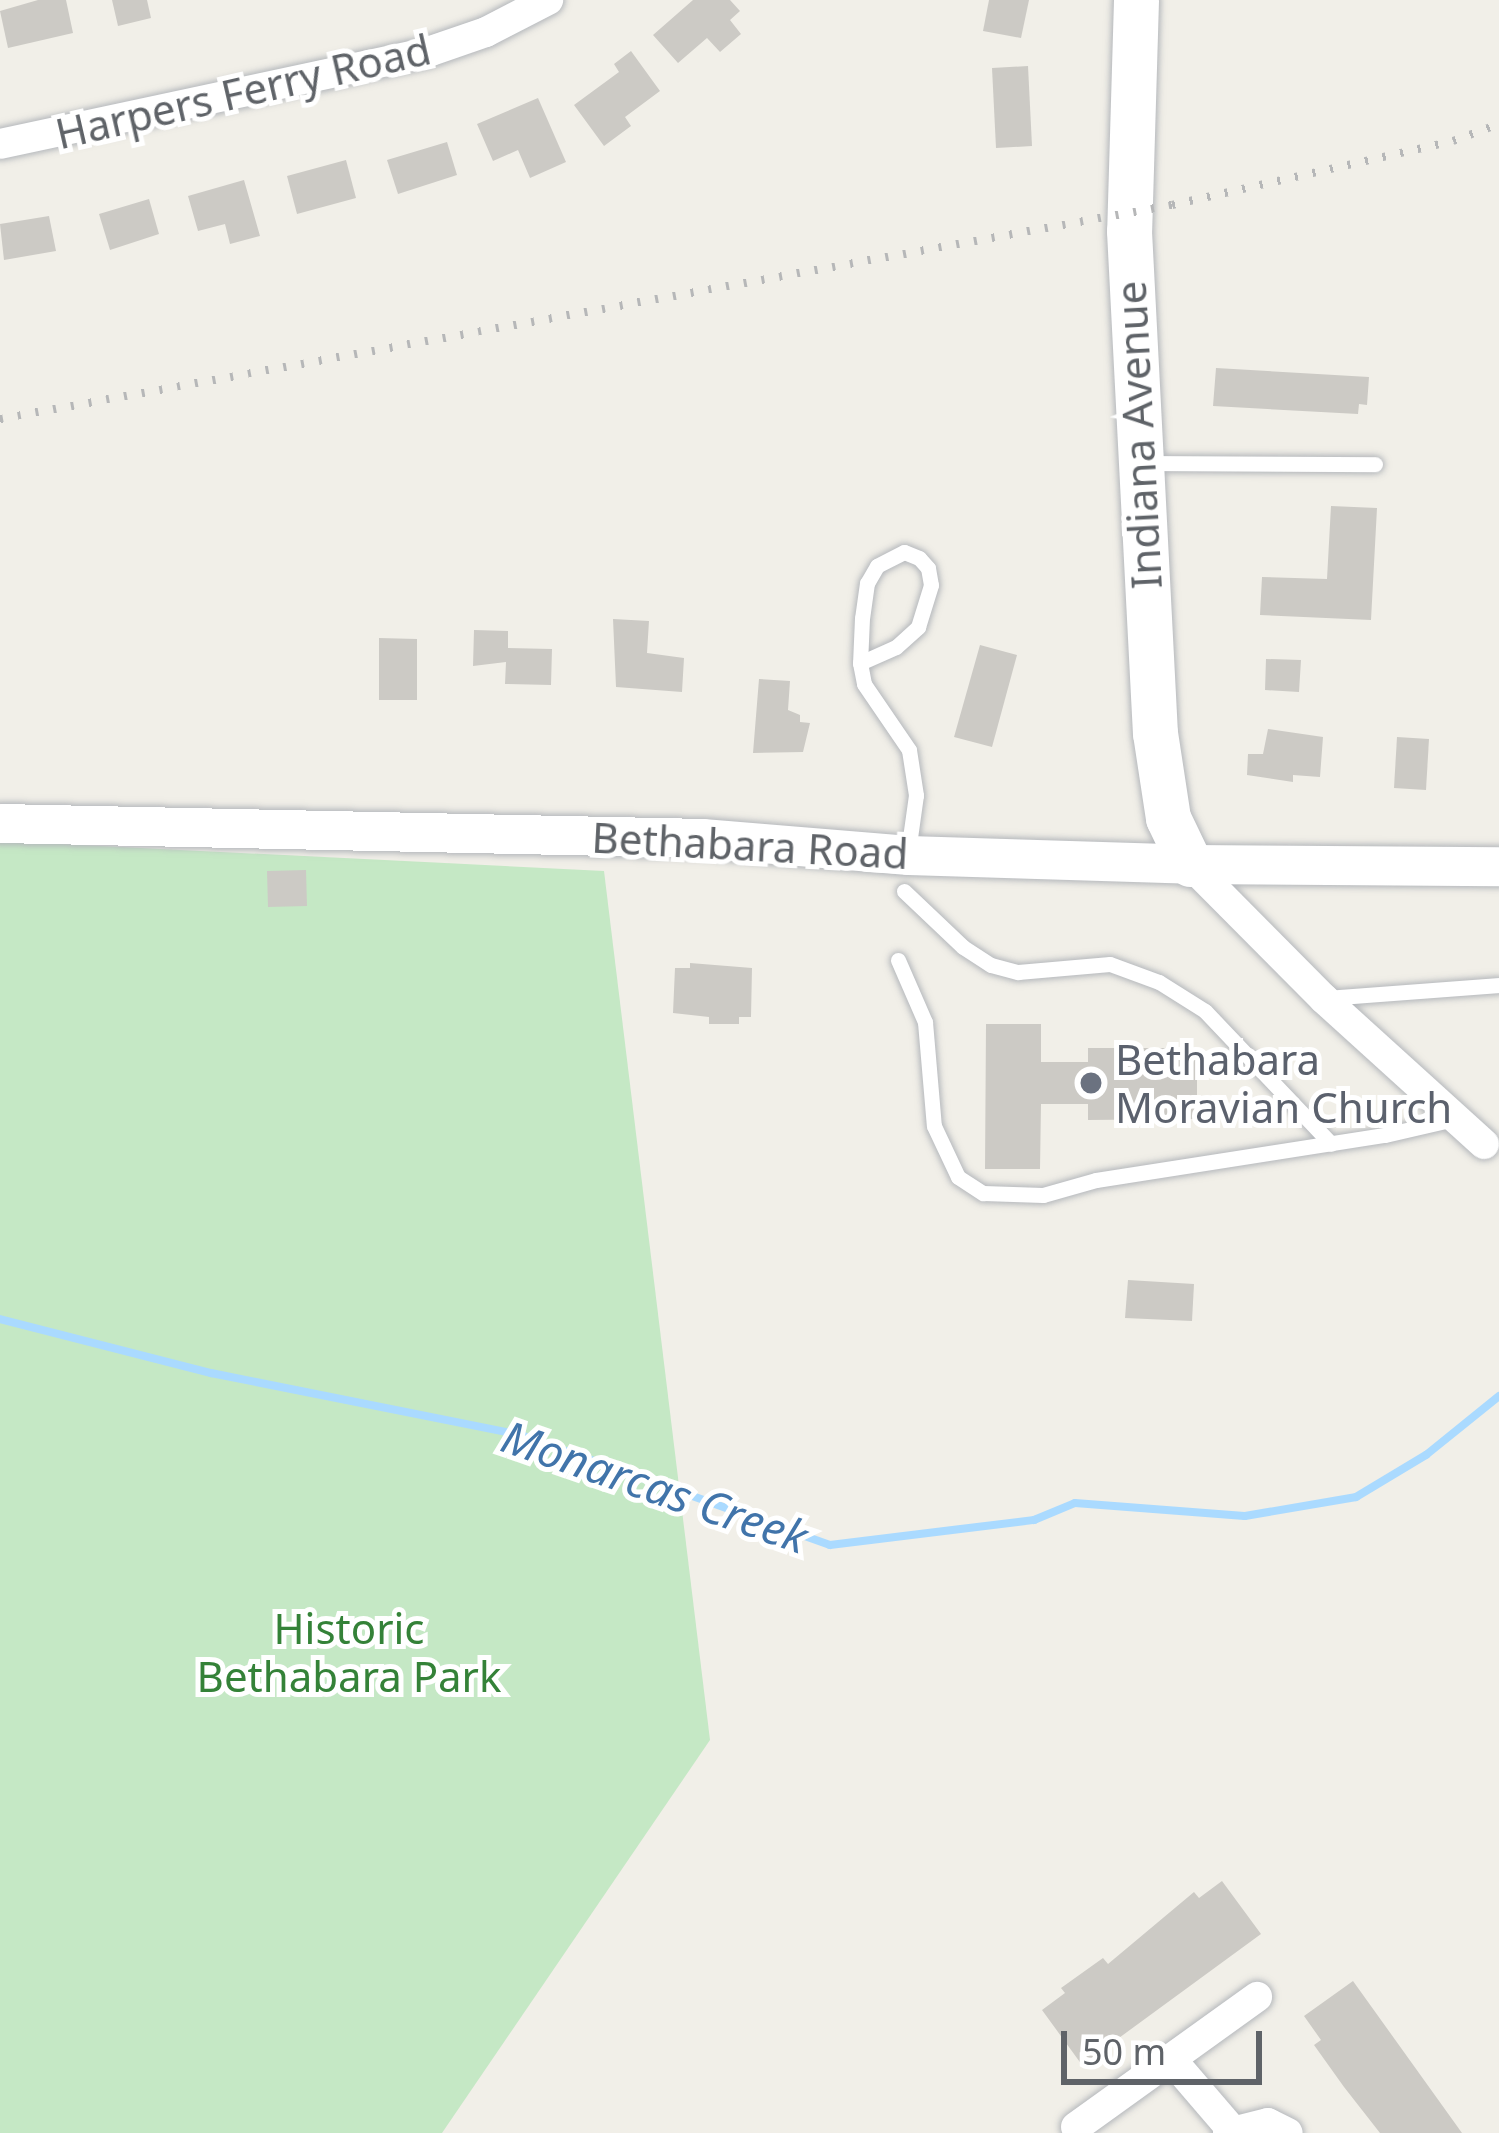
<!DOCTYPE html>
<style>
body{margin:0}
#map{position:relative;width:1499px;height:2133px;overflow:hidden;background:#f1efe8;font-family:"Noto Sans",sans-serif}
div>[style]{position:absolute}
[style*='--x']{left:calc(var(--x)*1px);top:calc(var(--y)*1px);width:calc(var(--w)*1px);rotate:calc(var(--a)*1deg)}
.green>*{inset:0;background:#c5e8c5}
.stream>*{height:8px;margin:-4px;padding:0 4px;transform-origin:4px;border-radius:4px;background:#aadaff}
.building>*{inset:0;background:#cccac5}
.roads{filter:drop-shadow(0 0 3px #b5b8bc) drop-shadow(0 0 3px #b5b8bc)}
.service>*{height:15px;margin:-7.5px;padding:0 7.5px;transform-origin:7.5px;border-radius:7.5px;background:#fff}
.minor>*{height:30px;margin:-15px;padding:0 15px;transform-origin:15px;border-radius:15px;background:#fff}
.tertiary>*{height:39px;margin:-19.5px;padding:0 19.5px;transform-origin:19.5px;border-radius:19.5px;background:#fff}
.secondary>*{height:45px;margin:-22.5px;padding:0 22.5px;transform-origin:22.5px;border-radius:22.5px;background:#fff}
.rail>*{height:8px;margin-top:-4px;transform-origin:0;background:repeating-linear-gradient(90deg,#b6b7b8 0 3px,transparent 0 18px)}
.dots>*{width:33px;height:33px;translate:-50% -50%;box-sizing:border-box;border:6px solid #fff;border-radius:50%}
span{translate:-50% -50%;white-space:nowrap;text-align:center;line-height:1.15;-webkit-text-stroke:10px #fff;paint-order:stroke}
.street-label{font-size:42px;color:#5f6368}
.worship-label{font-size:42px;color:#5b616d}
.left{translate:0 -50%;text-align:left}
.park-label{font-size:42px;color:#348238}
.water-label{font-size:45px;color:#4174aa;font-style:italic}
.scale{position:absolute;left:1061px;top:2031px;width:201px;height:54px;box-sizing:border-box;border:6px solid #5f6368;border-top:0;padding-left:15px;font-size:36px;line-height:42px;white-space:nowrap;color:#5f6368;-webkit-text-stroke:9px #fff;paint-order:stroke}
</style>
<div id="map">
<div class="green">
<div style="clip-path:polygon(0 841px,604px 871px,710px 1740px,442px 2133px,0 2133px)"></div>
</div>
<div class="stream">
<div style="--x:0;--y:1319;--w:218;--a:14.4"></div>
<div style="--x:211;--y:1373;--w:316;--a:11.3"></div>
<div style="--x:521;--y:1435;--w:328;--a:19.6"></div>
<div style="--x:830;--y:1545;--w:206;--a:-7"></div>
<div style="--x:1034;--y:1520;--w:44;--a:-22.5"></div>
<div style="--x:1075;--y:1503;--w:170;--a:4.4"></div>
<div style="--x:1245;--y:1516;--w:113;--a:-9.7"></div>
<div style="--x:1356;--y:1497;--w:82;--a:-31"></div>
<div style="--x:1426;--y:1455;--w:94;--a:-38.9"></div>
</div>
<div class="building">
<div style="clip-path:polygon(38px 0,66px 0,73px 33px,8px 48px,0 11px)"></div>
<div style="clip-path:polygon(112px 0,147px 0,151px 18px,118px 26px)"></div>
<div style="clip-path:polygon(693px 0,730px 0,740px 11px,730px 20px,741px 34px,720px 52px,707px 38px,678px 63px,653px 35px)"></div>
<div style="clip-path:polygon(989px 0,1029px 0,1021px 38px,983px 31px)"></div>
<div style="clip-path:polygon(631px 51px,660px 91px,625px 117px,631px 126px,604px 146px,574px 105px,619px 72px,614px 64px)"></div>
<div style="clip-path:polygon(1028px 66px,1032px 146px,996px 148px,992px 68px)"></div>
<div style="clip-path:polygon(538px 98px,566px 162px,530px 178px,518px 150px,493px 161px,477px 124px)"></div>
<div style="clip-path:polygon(447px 142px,457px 175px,398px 194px,387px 160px)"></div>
<div style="clip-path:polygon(346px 160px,356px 198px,297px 214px,287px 176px)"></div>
<div style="clip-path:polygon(244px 180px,260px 236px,230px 244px,225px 224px,198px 231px,188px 196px)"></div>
<div style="clip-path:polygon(149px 199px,159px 234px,110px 250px,99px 214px)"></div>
<div style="clip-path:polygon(49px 216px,56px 251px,4px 260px,0 224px)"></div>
<div style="clip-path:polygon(1216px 368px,1369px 377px,1367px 405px,1359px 404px,1358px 414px,1213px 406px)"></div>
<div style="clip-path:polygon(1331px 506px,1377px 508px,1371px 620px,1260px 615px,1262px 577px,1327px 579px)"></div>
<div style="clip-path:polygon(613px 619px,649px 621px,647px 653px,684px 658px,682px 692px,616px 687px)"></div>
<div style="clip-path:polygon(474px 630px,508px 631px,508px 648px,552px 649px,551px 685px,505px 684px,506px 662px,473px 666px)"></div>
<div style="clip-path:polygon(379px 638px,417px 639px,417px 700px,379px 700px)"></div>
<div style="clip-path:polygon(980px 645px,1017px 655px,992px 747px,954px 737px)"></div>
<div style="clip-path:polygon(1266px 659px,1301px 660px,1299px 692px,1265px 690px)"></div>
<div style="clip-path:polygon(759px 679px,790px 681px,788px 710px,800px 715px,800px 722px,810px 723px,803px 752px,753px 753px)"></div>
<div style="clip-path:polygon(1268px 729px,1323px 737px,1320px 777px,1293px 775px,1293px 782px,1247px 775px,1248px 754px,1263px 754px)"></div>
<div style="clip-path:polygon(1397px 737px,1429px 739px,1426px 790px,1394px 788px)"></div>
<div style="clip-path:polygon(306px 870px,307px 906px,268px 907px,267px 871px)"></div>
<div style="clip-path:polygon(690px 963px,752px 968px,751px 1017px,739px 1017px,739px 1024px,709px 1024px,709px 1017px,673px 1013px,675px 968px,690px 968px)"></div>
<div style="clip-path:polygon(986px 1024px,1041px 1024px,1041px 1062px,1088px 1062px,1088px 1048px,1197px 1048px,1197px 1119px,1088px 1120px,1088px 1104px,1041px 1104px,1040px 1169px,985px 1169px)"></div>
<div style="clip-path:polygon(1128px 1280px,1194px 1284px,1192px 1321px,1125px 1318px)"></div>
<div style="clip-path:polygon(1222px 1881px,1261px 1934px,1082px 2065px,1042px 2010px,1065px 1993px,1061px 1988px,1103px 1958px,1108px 1964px,1194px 1892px,1199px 1898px)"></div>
<div style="clip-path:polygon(1353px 1981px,1462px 2133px,1380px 2133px,1344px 2087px,1314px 2045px,1321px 2040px,1304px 2016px)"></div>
</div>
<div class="roads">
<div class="service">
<div style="--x:1147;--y:463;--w:228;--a:0.3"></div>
<div style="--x:860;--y:663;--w:39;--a:-24"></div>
<div style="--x:896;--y:647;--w:30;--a:-42"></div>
<div style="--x:918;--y:627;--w:44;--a:-72.8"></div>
<div style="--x:931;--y:585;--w:17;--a:-100"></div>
<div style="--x:928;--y:568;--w:13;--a:-132"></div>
<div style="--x:919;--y:558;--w:16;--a:-158"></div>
<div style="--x:904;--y:552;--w:30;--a:153"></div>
<div style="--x:877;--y:566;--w:20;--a:120"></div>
<div style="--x:867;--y:583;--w:35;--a:98"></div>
<div style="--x:862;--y:618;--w:45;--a:92.5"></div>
<div style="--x:860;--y:663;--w:21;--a:79"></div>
<div style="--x:864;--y:684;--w:80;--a:55.7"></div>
<div style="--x:909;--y:750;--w:46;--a:81.2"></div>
<div style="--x:916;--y:795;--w:58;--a:98"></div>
<div style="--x:904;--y:891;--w:81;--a:43.5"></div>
<div style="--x:963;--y:947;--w:33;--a:33"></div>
<div style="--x:991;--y:965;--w:28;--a:15"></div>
<div style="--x:1018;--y:972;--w:92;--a:-5"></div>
<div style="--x:1110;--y:964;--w:52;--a:20.2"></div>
<div style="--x:1159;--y:982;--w:54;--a:32.2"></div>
<div style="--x:1205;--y:1011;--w:183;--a:46.5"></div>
<div style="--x:898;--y:960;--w:68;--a:66.5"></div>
<div style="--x:925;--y:1022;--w:104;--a:85.1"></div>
<div style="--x:934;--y:1126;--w:56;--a:64.8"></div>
<div style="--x:958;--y:1177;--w:30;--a:33"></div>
<div style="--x:983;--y:1193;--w:60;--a:1.9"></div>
<div style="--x:1043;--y:1195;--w:55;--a:-15.8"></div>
<div style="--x:1096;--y:1180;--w:292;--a:-8.9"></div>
<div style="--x:1385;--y:1135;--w:71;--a:-13.1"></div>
<div style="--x:1327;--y:998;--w:172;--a:-4.3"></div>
</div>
<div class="minor">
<div style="--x:0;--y:144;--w:438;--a:-12.1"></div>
<div style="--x:428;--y:52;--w:61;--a:-19"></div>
<div style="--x:486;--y:32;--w:70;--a:-27.3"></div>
<div style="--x:1190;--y:864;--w:190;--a:45.2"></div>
<div style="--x:1324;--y:999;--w:216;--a:42.2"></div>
<div style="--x:1171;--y:2059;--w:92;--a:49.4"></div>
<div style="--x:1076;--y:2127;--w:223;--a:-35.7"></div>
<div style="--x:1228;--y:2133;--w:41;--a:-14"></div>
<div style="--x:1268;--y:2123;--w:22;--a:27"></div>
</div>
<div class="tertiary">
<div style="--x:0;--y:823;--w:702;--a:1.22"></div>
<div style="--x:702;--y:838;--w:207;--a:4.7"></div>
<div style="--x:908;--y:855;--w:282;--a:1.8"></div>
<div style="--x:1190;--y:864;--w:309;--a:0.4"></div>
</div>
<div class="secondary">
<div style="--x:1136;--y:0;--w:231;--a:91.7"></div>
<div style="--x:1129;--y:231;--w:503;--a:87.04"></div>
<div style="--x:1155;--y:733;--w:86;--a:81.3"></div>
<div style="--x:1168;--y:818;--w:51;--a:64.4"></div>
</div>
</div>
<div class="rail">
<div style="--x:0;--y:419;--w:1191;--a:-10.35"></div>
<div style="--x:1172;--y:205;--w:288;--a:-12.8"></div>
<div style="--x:1453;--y:141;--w:49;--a:-20.3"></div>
</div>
<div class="dots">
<div style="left:1091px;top:1083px;background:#6b7280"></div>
</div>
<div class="street-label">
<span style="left:243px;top:91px;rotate:-13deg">Harpers Ferry Road</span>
<span style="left:1138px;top:435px;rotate:-93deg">Indiana Avenue</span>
<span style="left:750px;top:845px;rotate:3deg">Bethabara Road</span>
</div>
<div class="worship-label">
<span class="left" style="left:1115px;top:1083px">Bethabara<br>Moravian Church</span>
</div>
<div class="park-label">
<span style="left:349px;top:1652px">Historic<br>Bethabara Park</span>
</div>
<div class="water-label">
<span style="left:655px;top:1486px;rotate:19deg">Monarcas Creek</span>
</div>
<div class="scale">50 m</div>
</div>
